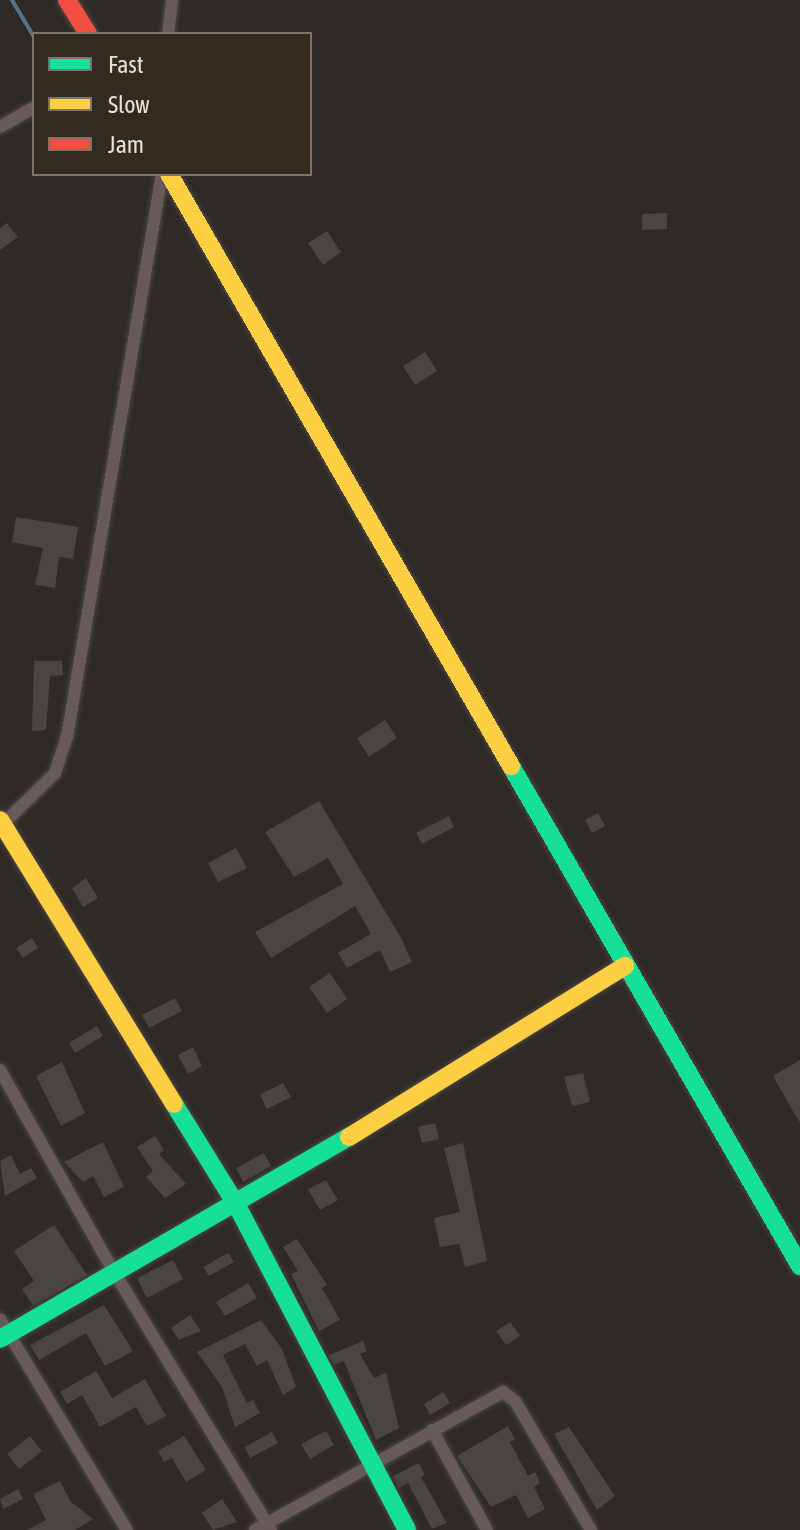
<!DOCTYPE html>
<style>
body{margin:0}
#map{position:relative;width:800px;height:1530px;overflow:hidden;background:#2f2a25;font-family:"Asap Condensed",sans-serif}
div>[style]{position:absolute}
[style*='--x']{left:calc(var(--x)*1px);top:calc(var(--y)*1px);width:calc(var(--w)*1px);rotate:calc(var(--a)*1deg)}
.stream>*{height:4px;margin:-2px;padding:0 2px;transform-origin:2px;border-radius:2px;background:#50748b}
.building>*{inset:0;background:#4a4541}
.roads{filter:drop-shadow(0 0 2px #4c4743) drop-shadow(0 0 2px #4c4743)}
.street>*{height:12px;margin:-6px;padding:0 6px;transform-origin:6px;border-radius:6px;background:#675a59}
.fast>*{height:18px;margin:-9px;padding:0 9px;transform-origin:9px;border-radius:9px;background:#16e098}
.slow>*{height:18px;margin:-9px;padding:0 9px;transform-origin:9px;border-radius:9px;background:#ffcf43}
.jam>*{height:18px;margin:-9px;padding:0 9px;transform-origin:9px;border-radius:9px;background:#f24e42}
span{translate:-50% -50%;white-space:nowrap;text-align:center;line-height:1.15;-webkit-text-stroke:8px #342a20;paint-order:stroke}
.legend{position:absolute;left:32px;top:32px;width:280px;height:144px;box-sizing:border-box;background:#342a20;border:2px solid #7c736a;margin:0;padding:10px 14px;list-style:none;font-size:24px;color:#e8e1da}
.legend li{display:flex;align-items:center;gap:16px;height:40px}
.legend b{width:40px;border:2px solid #7c736a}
</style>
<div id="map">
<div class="stream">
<div style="--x:12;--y:0;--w:43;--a:59.3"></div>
</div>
<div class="building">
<div style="clip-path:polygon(667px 213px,667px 229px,642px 230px,642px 214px)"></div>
<div style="clip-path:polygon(7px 223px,18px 237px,0 250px,0 228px)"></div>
<div style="clip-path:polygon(327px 231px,341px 252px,323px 265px,308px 243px)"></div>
<div style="clip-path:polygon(425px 352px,437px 371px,415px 385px,403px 366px)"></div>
<div style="clip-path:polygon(16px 517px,78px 527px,73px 559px,59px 557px,55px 588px,35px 585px,43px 548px,12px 542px)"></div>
<div style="clip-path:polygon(34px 661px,62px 661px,63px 675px,50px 676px,46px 730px,32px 731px)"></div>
<div style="clip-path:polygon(385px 720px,397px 738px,369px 757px,357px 738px)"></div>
<div style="clip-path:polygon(319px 801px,401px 938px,412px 962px,390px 972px,380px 950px,347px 968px,338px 953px,371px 934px,355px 906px,271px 958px,255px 932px,343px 884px,328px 858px,294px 877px,265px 832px)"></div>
<div style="clip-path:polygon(598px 813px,605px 826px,592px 833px,585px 820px)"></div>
<div style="clip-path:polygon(449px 816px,454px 827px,422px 844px,416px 833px)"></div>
<div style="clip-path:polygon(236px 848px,247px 868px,218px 882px,208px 863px)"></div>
<div style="clip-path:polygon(86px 878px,98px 898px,83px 907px,72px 888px)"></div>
<div style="clip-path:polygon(32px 938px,38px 948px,23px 958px,16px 948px)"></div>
<div style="clip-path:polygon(330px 973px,347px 999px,327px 1013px,309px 987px)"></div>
<div style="clip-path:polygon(175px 998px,182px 1011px,149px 1028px,142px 1015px)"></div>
<div style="clip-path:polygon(97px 1026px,103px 1036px,75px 1053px,69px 1043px)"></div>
<div style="clip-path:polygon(193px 1047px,202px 1066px,188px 1074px,178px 1055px)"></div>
<div style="clip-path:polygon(800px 1060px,800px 1123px,773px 1076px)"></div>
<div style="clip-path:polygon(62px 1062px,85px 1113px,61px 1126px,36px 1076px)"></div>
<div style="clip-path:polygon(583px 1073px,590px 1102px,572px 1106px,564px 1077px)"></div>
<div style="clip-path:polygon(283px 1083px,291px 1097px,267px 1109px,260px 1095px)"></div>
<div style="clip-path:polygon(435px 1123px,439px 1139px,422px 1143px,418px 1127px)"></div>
<div style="clip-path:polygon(155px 1136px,164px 1150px,159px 1154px,186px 1184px,165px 1198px,146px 1177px,153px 1171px,137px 1147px)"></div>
<div style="clip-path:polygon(103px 1142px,124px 1187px,104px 1197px,93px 1176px,83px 1182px,64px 1162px)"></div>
<div style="clip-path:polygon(463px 1143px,487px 1261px,465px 1267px,459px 1244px,440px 1247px,434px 1218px,460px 1212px,444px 1148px)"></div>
<div style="clip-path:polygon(264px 1153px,271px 1166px,243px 1182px,236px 1168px)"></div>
<div style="clip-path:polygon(11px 1155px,20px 1174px,31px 1168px,37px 1178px,5px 1196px,0 1161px)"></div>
<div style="clip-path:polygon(326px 1180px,338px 1200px,320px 1210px,308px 1189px)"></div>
<div style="clip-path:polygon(54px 1225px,87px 1275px,33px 1306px,22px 1289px,34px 1281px,14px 1251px)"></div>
<div style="clip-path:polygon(297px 1239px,327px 1285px,322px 1288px,340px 1320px,319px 1331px,291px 1274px,298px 1271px,283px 1247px)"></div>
<div style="clip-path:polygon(228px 1253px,234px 1262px,209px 1276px,203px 1267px)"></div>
<div style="clip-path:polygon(173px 1260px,183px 1279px,147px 1298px,137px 1278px)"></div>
<div style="clip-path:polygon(248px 1283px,257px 1298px,225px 1316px,216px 1302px)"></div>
<div style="clip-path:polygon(104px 1305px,133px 1351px,105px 1366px,86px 1333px,39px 1360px,30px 1345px)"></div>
<div style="clip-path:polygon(190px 1315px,201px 1331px,179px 1340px,171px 1328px)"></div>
<div style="clip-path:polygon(261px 1320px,282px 1349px,296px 1387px,283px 1395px,267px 1360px,257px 1366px,245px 1344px,223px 1355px,247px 1403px,253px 1400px,260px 1413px,235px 1427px,222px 1387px,197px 1352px)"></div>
<div style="clip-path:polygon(510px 1322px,520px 1336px,506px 1345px,496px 1331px)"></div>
<div style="clip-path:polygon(363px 1341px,367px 1351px,360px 1354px,374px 1378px,386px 1373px,399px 1428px,376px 1440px,344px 1361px,334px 1365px,329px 1355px)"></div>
<div style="clip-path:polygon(96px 1371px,112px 1398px,145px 1379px,166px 1416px,147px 1426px,136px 1407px,100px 1427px,82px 1395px,67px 1404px,60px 1392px)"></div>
<div style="clip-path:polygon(443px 1392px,450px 1403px,430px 1415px,424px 1404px)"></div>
<div style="clip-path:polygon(508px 1426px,515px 1439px,510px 1442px,528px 1476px,535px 1472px,540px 1483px,534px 1487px,545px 1509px,528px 1518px,516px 1495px,491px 1507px,457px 1456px)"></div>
<div style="clip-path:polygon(569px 1427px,615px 1496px,597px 1510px,554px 1434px)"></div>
<div style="clip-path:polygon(326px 1431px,334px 1445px,310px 1459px,301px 1444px)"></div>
<div style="clip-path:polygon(272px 1432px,278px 1443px,250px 1458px,245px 1447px)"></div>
<div style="clip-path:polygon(30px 1436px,42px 1451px,19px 1469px,7px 1454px)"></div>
<div style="clip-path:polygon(184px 1436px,206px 1470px,186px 1482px,172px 1458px,164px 1462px,158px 1451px)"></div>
<div style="clip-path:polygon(419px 1463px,425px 1475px,421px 1477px,447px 1523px,432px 1529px,408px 1483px,399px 1488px,393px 1476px)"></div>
<div style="clip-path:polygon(60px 1481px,71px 1502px,93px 1519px,75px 1530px,27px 1530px,46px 1520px,33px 1494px)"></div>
<div style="clip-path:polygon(18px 1489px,23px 1499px,3px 1509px,0 1499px)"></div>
<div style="clip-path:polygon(222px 1499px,237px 1522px,213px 1530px,202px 1513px)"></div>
</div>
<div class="roads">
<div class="street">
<div style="--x:168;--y:34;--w:34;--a:-83"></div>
<div style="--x:0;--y:127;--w:39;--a:-30"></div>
<div style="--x:3;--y:824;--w:73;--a:-44.4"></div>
<div style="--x:55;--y:773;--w:38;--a:-72"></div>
<div style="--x:67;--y:737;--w:571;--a:-80.42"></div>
<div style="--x:0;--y:1070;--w:232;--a:60.6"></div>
<div style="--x:114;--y:1272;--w:302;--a:58.7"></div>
<div style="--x:0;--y:1319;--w:246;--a:59"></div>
<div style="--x:432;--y:1430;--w:114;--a:61.2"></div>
<div style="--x:255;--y:1530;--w:284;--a:-29.1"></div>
<div style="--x:503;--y:1392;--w:15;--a:37"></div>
<div style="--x:515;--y:1401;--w:150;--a:59.5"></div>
</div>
<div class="fast">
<div style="--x:511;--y:766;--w:578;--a:59.97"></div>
<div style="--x:174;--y:1104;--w:118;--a:58.2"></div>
<div style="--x:236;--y:1204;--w:368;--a:62.3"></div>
<div style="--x:0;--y:1339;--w:403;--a:-30.1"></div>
</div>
<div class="slow">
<div style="--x:169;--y:174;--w:684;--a:59.98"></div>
<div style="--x:0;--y:820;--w:333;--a:58.5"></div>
<div style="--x:349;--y:1137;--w:325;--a:-31.8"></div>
</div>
<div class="jam">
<div style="--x:67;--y:0;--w:40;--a:58"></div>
</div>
</div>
<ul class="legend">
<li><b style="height:10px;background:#16e098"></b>Fast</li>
<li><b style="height:10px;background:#ffcf43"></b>Slow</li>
<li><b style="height:10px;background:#f24e42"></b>Jam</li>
</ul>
</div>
